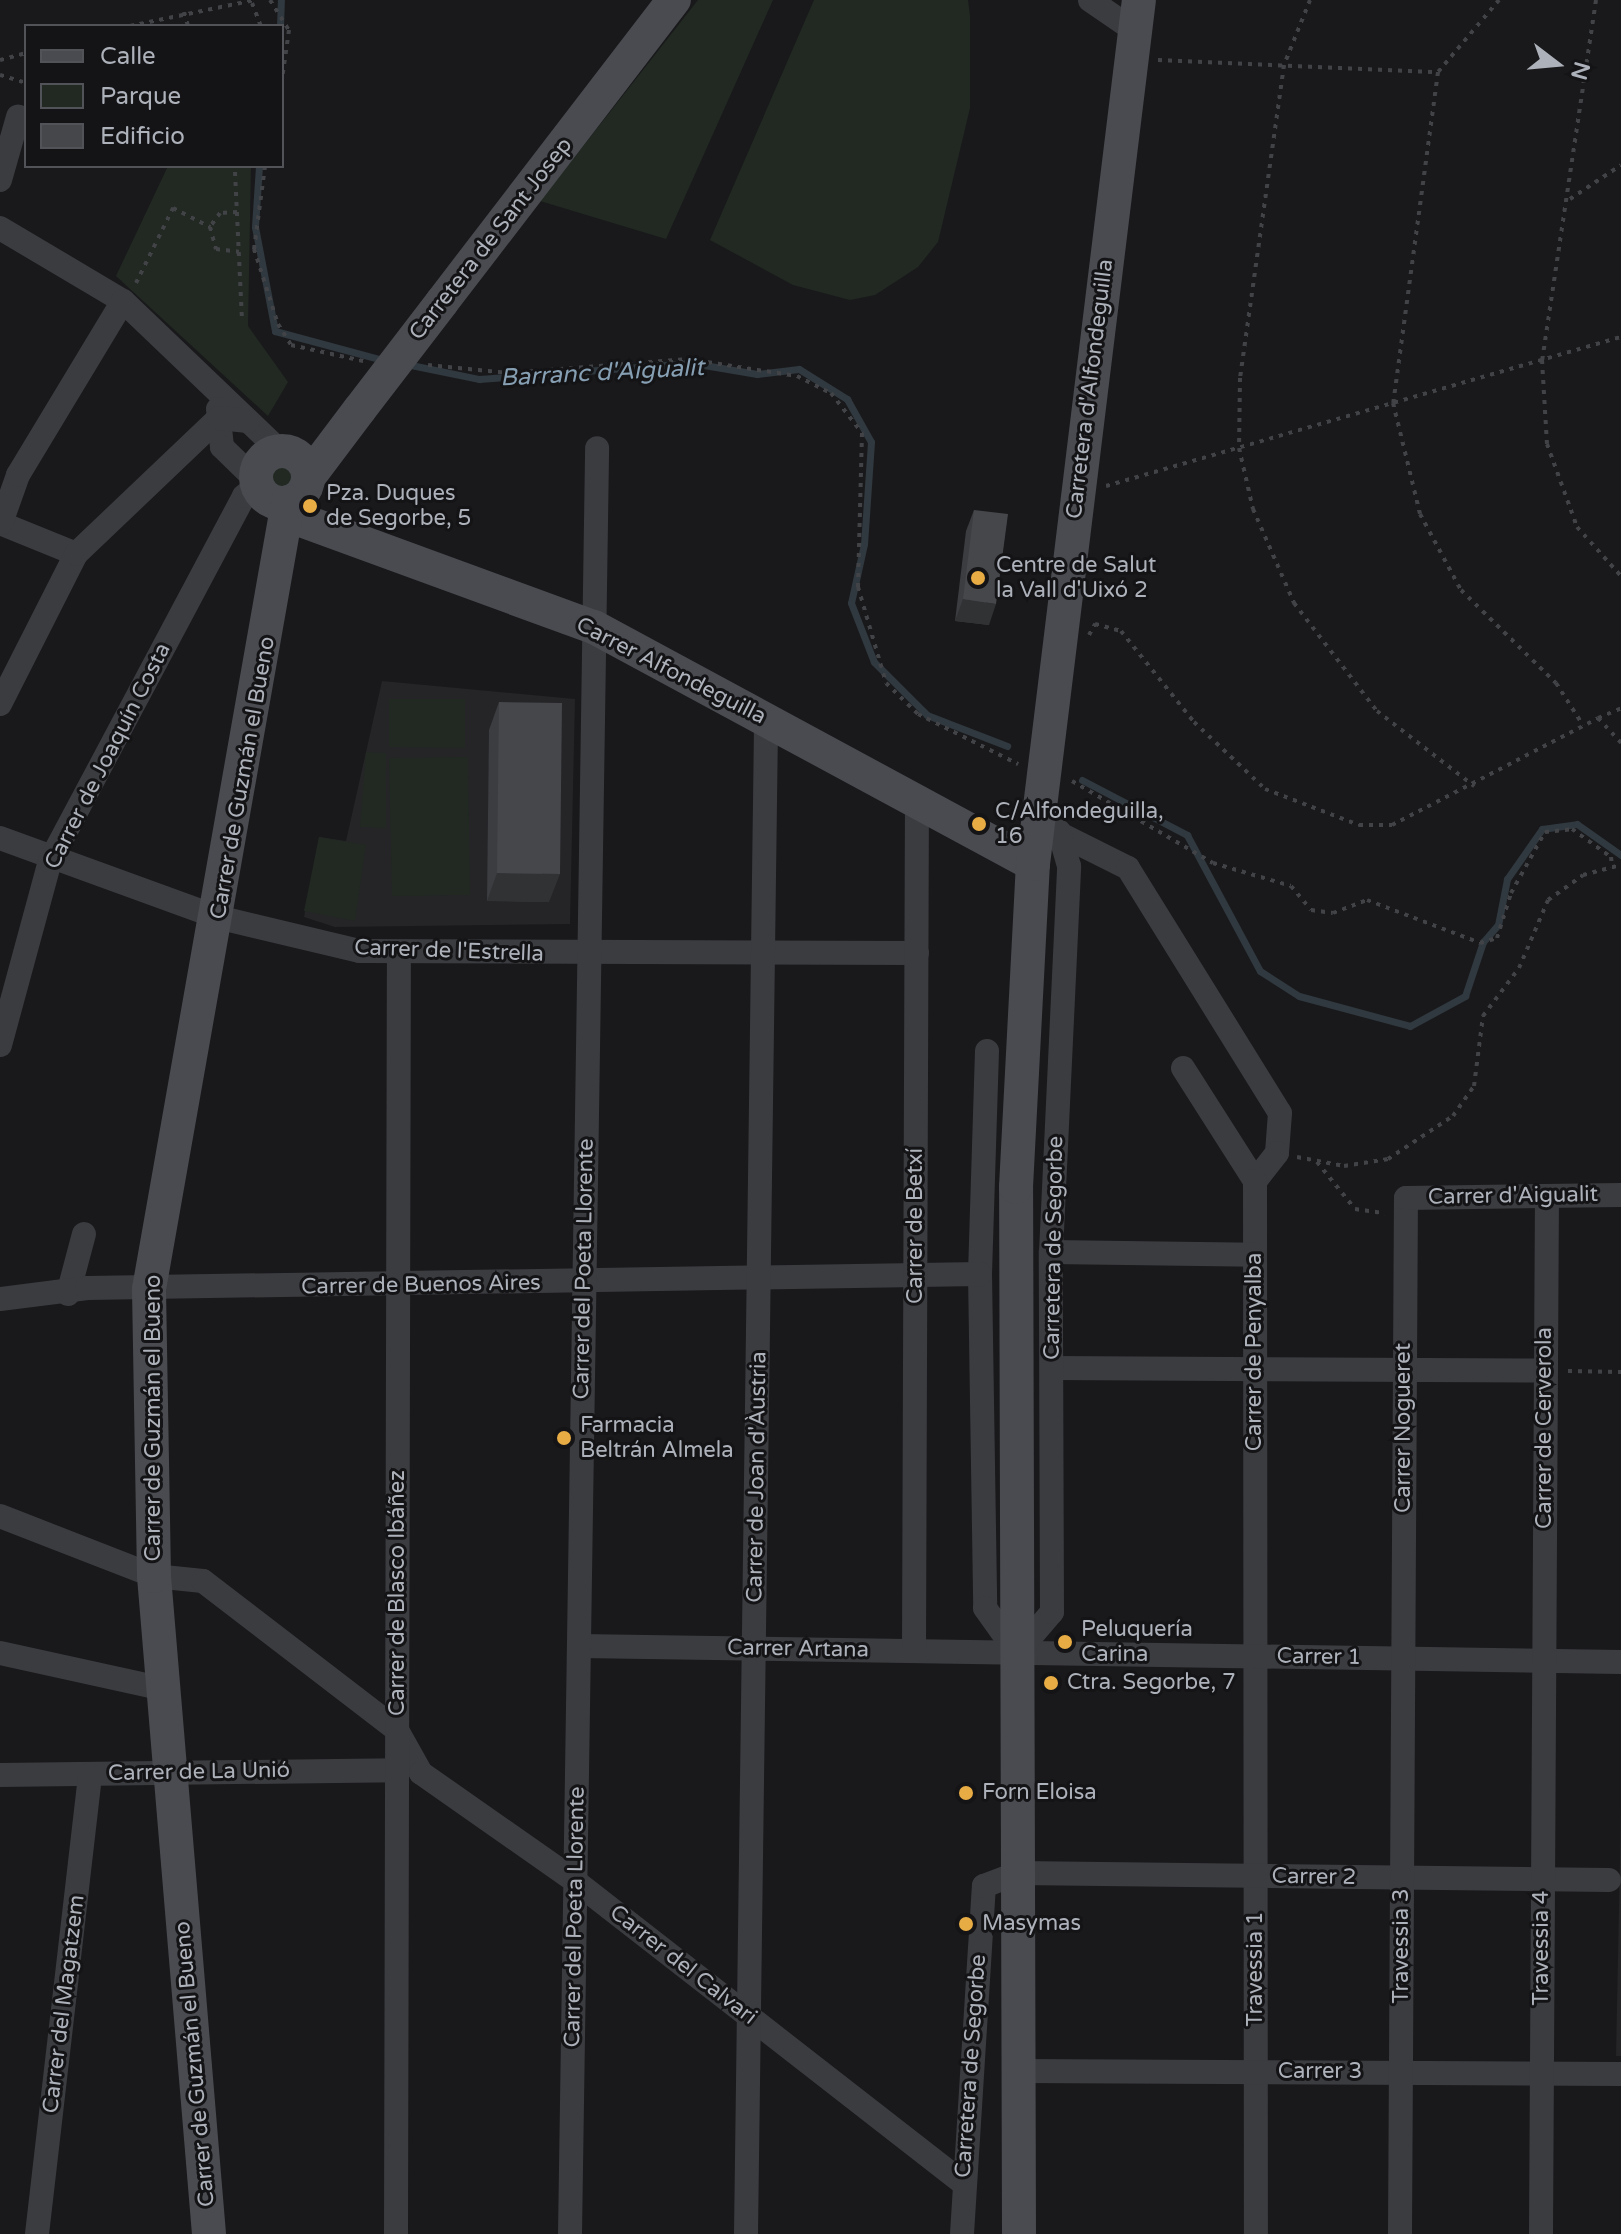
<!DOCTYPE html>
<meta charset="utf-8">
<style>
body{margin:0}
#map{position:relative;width:1621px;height:2234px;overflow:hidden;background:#19191b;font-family:"Varela Round",sans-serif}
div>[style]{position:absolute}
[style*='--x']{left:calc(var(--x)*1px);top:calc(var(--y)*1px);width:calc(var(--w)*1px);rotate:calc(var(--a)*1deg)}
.built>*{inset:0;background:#252528}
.green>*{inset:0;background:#212922}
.round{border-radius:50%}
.stream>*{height:7px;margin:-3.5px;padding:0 3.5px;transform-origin:3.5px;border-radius:3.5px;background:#30393f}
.path>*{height:4px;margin-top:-2px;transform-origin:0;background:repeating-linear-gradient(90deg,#414347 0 4px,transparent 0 10px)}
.street>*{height:24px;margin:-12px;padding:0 12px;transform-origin:12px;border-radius:12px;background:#3b3c40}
.secondary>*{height:34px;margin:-17px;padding:0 17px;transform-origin:17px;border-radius:17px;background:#494b50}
.secondary>.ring{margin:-17px;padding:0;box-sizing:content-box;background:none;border:34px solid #494b50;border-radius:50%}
.secondary-bridge>*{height:34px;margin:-17px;padding:0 17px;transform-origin:17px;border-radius:17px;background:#494b50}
.wall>*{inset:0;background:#3c3d40}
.shaded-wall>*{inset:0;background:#313234}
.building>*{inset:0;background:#46474b}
.dots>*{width:22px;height:22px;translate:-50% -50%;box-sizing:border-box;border:4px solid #141416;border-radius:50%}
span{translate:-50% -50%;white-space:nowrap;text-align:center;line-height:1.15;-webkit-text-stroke:6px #141416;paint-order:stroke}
.street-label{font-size:22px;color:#adb1ba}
.poi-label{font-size:22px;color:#adb1ba}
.left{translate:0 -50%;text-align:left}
.water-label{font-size:24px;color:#869fb3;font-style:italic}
.legend{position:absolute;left:24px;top:24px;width:260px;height:144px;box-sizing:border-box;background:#141416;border:2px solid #515358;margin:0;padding:10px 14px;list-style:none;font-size:24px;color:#adb1ba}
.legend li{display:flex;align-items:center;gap:16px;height:40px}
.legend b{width:40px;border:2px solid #515358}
.north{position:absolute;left:1517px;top:24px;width:80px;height:80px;-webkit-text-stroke:6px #141416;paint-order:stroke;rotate:106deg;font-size:22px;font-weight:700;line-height:32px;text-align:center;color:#adb1ba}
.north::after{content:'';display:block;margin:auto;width:28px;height:36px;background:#adb1ba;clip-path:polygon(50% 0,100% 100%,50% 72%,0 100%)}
</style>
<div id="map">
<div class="built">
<div style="clip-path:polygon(382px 681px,575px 699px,570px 924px,335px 927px,304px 917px,319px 837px,346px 841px)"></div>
<div style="clip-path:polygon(1621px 1808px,1621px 2056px,1616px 2056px)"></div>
</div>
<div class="green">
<div style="clip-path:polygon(698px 0,773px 0,666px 239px,540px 201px)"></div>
<div style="clip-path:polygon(814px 0,968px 0,970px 16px,970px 108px,938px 242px,918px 267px,875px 295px,850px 300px,793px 285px,710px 240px)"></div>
<div style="clip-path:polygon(168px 166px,251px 166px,248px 326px,288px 382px,268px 416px,116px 276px)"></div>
<div class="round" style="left:269px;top:462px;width:28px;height:28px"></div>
<div style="clip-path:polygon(389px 699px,465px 699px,465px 748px,389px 747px)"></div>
<div style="clip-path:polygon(366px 752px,386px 753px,386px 828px,360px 827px)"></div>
<div style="clip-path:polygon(468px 757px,470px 895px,392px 896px,389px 758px)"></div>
<div style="clip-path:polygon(319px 837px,366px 845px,355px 921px,304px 911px)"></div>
</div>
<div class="stream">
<div style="--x:280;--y:26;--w:26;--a:-88"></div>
<div style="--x:259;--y:166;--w:61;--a:93.8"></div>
<div style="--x:255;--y:227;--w:106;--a:79.1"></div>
<div style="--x:275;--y:331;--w:115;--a:15.1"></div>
<div style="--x:406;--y:364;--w:75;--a:11.6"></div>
<div style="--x:479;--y:379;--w:214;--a:-4.3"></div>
<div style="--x:692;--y:363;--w:66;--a:9.6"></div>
<div style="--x:757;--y:374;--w:42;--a:-6.8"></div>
<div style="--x:799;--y:369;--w:57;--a:32"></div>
<div style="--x:847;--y:399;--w:49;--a:60.8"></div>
<div style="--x:871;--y:442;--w:102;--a:93.9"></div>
<div style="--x:864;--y:544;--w:60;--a:102.4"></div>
<div style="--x:851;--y:603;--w:63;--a:68.7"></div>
<div style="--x:874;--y:662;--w:75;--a:45"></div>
<div style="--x:927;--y:715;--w:86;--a:21.2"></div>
<div style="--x:1082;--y:780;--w:119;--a:27.6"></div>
<div style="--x:1187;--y:835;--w:154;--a:61.8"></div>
<div style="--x:1260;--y:971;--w:46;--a:32.7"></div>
<div style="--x:1299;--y:996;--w:115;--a:15.1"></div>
<div style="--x:1410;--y:1026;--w:63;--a:-28.6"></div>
<div style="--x:1465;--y:996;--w:57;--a:-71.6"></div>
<div style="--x:1483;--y:942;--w:23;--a:-49"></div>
<div style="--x:1498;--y:925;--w:47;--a:-78.9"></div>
<div style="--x:1507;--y:879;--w:61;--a:-55"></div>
<div style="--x:1542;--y:829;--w:35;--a:-8"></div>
<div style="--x:1577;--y:824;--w:54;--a:35.2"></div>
</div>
<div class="path">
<div style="--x:270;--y:0;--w:36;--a:58"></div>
<div style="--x:289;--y:30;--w:49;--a:98.1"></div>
<div style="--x:1310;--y:0;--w:70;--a:111.8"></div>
<div style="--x:1284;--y:65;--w:316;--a:98"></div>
<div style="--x:1240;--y:378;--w:70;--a:90.8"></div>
<div style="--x:1239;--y:448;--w:63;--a:77.1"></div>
<div style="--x:1253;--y:509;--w:103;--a:66.4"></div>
<div style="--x:1294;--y:603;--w:136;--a:52.5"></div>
<div style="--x:1377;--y:711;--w:123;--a:37.7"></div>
<div style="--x:1499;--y:0;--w:94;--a:130.3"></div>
<div style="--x:1438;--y:72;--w:334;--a:97.7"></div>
<div style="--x:1393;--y:403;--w:114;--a:76.3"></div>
<div style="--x:1420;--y:514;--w:86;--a:61.7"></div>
<div style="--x:1461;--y:590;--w:133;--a:44.4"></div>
<div style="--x:1556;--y:683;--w:50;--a:57.3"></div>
<div style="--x:1596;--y:0;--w:364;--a:98.5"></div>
<div style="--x:1542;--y:360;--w:84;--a:86.6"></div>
<div style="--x:1547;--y:444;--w:88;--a:70.1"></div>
<div style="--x:1577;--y:527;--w:66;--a:48.1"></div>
<div style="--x:252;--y:3;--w:25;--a:69"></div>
<div style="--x:184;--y:12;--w:15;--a:74"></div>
<div style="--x:130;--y:26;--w:127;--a:-11.8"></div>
<div style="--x:0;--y:60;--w:27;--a:-15"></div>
<div style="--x:1158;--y:60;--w:280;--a:2.5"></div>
<div style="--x:0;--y:75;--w:27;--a:17"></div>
<div style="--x:265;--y:166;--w:84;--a:97.5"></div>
<div style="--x:254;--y:249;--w:79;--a:72.3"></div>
<div style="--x:278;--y:324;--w:25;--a:58"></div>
<div style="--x:291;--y:345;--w:74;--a:12.5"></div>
<div style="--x:235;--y:172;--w:150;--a:87.3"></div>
<div style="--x:1570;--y:199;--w:61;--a:-33.7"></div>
<div style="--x:237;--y:212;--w:17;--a:177"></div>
<div style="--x:220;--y:213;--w:17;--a:126"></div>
<div style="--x:210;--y:227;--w:23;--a:75"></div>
<div style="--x:216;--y:249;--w:23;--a:7"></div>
<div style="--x:136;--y:283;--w:84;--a:-63.7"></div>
<div style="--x:173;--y:208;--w:42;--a:27.2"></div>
<div style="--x:428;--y:365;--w:81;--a:5.6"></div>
<div style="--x:509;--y:373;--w:180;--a:-4.5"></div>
<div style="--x:688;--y:359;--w:110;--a:8.9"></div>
<div style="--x:797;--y:376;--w:38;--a:27"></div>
<div style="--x:831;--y:393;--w:51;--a:52.2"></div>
<div style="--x:862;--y:433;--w:154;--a:91.5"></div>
<div style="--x:858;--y:587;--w:100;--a:73.7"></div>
<div style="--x:886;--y:683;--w:45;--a:44.1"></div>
<div style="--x:918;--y:714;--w:112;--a:26.6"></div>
<div style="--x:1106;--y:486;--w:536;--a:-16.14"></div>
<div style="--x:1089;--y:635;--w:13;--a:-61"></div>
<div style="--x:1095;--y:624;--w:27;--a:15"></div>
<div style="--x:1121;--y:631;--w:117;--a:51.3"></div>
<div style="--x:1194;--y:722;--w:98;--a:43.3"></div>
<div style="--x:1265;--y:789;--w:101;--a:21"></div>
<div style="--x:1359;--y:825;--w:33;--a:0"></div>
<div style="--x:1392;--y:825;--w:232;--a:-27.4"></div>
<div style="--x:1598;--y:718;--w:34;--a:47"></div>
<div style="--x:1598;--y:718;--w:25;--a:-23"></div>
<div style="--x:1072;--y:781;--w:163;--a:30.2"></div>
<div style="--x:1213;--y:863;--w:81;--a:16.4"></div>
<div style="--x:1291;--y:886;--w:31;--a:50"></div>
<div style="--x:1311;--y:910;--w:22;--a:8"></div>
<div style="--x:1333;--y:913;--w:36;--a:-21"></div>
<div style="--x:1367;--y:900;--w:121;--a:20.8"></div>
<div style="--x:1480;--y:943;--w:18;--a:-16"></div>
<div style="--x:1497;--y:938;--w:47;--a:-72.7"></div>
<div style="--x:1511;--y:893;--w:70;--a:-60.9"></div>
<div style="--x:1545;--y:832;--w:27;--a:-6"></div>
<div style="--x:1572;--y:829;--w:48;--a:35.7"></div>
<div style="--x:1611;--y:857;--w:10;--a:84"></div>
<div style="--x:1297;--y:1157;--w:48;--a:10.8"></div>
<div style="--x:1344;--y:1166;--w:45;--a:-9"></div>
<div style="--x:1388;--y:1159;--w:78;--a:-33.5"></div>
<div style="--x:1453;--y:1116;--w:37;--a:-55"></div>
<div style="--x:1474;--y:1086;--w:71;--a:-82.7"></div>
<div style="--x:1483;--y:1016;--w:60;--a:-53.1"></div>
<div style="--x:1519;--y:968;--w:74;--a:-66.9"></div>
<div style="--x:1548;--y:900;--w:43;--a:-35.5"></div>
<div style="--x:1583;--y:875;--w:39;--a:-15"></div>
<div style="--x:1317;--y:1162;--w:60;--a:51"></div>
<div style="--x:1355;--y:1209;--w:30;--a:8"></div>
<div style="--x:1568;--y:1371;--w:53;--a:1.1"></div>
</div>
<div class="street">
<div style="--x:1090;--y:0;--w:55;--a:34.6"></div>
<div style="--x:0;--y:180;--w:66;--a:-74.1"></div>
<div style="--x:0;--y:228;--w:143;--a:30.7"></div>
<div style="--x:123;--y:301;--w:217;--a:43.7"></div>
<div style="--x:218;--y:409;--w:38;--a:84"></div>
<div style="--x:222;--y:447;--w:49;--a:44.2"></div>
<div style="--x:0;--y:523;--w:82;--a:22.2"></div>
<div style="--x:1;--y:523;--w:51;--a:-70.5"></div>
<div style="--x:18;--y:475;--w:203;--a:-58.9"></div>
<div style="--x:0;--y:704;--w:168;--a:-63.1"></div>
<div style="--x:76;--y:554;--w:197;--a:-43.6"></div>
<div style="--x:219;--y:418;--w:29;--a:6"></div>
<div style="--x:1052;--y:830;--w:85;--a:26.6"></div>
<div style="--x:1128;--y:868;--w:288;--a:58.2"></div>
<div style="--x:1280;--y:1113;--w:40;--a:94.3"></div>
<div style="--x:1277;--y:1153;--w:36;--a:128"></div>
<div style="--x:0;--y:838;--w:231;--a:20"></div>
<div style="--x:217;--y:917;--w:147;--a:13.4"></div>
<div style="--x:360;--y:951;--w:557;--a:0.21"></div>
<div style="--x:0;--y:1045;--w:191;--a:-74.8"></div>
<div style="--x:50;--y:861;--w:413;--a:-62"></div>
<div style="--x:244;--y:496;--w:18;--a:-38"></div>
<div style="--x:987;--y:1051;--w:223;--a:91.8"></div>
<div style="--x:980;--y:1274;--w:334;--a:89.1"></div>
<div style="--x:985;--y:1608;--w:55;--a:54.6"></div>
<div style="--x:1183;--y:1068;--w:134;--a:57.5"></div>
<div style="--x:1255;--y:1181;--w:1053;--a:89.95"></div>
<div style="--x:1051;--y:1252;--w:204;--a:0.8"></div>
<div style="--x:68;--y:1294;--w:62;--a:-75.1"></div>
<div style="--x:0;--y:1299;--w:88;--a:-7.2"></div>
<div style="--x:87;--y:1288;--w:893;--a:-0.9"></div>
<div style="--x:1052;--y:1368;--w:494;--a:0.3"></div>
<div style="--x:0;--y:1516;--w:165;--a:21.3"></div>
<div style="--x:154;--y:1576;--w:49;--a:5.8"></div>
<div style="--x:203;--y:1581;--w:245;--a:37.5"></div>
<div style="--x:397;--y:1730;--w:49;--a:60.8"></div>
<div style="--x:421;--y:1773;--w:188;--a:35"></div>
<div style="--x:575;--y:1881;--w:490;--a:37.9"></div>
<div style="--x:579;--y:1646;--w:1042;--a:0.88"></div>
<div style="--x:914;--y:1651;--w:850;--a:-89.8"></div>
<div style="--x:0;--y:1653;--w:168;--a:12.4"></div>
<div style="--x:1017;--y:1653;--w:54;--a:-49.5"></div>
<div style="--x:1052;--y:1612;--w:360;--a:-90.2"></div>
<div style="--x:1051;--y:1252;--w:386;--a:-87.3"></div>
<div style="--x:1069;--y:866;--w:36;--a:-106"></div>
<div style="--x:0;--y:1775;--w:398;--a:-0.7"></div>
<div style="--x:1018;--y:2071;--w:603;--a:0.29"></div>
<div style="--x:37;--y:2234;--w:463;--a:-83.4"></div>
<div style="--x:396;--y:2234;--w:1281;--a:-89.87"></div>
<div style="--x:570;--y:2234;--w:1786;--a:-89.13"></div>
<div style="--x:746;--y:2234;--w:1514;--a:-89.24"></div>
<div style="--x:962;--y:2234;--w:349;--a:-86.4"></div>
<div style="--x:984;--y:1886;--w:36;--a:-21"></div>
<div style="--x:1018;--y:1873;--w:591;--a:0.68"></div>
<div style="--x:1400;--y:2234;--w:1036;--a:-89.67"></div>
<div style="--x:1406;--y:1198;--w:215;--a:-0.8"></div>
<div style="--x:1541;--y:2234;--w:1038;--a:-89.67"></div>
</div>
<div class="secondary">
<div style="--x:442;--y:302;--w:381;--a:-52.5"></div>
<div class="ring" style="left:256px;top:451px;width:18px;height:18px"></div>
<div style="--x:308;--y:478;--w:86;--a:-53"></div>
<div style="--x:290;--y:516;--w:324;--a:20.1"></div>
<div style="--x:594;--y:627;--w:499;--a:28.4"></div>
<div style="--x:209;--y:2234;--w:660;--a:-94.78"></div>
<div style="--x:154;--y:1576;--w:287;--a:-91"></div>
<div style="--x:149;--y:1289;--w:799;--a:-79.98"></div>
<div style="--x:1019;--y:2234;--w:1047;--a:-90.16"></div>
<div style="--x:1016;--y:1187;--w:323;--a:-87"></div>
<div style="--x:1033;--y:864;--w:870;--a:-83.01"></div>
</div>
<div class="secondary-bridge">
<div style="--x:360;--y:409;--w:135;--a:-52.5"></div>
</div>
<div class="wall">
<div style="clip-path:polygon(974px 510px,989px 625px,955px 621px,966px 531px)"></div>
<div style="clip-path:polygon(499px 702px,549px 902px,487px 901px,489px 730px)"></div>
</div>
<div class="shaded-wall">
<div style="clip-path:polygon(963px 599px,996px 604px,989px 625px,955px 621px)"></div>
<div style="clip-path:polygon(497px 873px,560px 874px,549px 902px,487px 901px)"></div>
</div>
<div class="building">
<div style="clip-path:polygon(974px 510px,1008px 514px,996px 604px,963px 599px)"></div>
<div style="clip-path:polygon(499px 702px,562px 703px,560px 874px,497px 873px)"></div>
</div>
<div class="dots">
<div style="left:310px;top:506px;background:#e8ac45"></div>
<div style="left:978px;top:578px;background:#e8ac45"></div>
<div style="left:979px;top:824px;background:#e8ac45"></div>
<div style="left:564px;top:1438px;background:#e8ac45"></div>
<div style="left:1065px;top:1642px;background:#e8ac45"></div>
<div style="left:1051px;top:1683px;background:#e8ac45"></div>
<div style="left:966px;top:1793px;background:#e8ac45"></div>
<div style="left:966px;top:1924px;background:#e8ac45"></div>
</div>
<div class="street-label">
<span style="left:491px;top:239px;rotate:-52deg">Carretera de Sant Josep</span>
<span style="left:1090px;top:389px;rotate:-83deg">Carretera d'Alfondeguilla</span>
<span style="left:671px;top:671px;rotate:27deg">Carrer Alfondeguilla</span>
<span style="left:108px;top:756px;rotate:-63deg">Carrer de Joaquín Costa</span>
<span style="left:243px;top:778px;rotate:-80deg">Carrer de Guzmán el Bueno</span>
<span style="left:449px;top:951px;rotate:2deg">Carrer de l'Estrella</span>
<span style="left:1513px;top:1196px;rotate:-1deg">Carrer d'Aigualit</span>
<span style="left:916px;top:1226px;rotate:-90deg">Carrer de Betxí</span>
<span style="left:1054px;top:1248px;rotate:-89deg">Carretera de Segorbe</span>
<span style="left:584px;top:1269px;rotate:-89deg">Carrer del Poeta Llorente</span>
<span style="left:421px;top:1285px;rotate:-1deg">Carrer de Buenos Aires</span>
<span style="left:1255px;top:1352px;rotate:-90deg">Carrer de Penyalba</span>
<span style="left:154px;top:1418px;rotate:-90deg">Carrer de Guzmán el Bueno</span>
<span style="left:1404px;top:1428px;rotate:-90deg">Carrer Nogueret</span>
<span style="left:1545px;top:1428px;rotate:-90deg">Carrer de Cerverola</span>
<span style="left:757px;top:1477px;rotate:-89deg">Carrer de Joan d'Àustria</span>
<span style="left:398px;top:1593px;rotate:-90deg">Carrer de Blasco Ibáñez</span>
<span style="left:798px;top:1649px;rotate:1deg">Carrer Artana</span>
<span style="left:1319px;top:1657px;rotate:1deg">Carrer 1</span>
<span style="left:199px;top:1772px;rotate:-1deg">Carrer de La Unió</span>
<span style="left:1314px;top:1877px;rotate:1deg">Carrer 2</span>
<span style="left:575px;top:1917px;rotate:-89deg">Carrer del Poeta Llorente</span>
<span style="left:1402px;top:1946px;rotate:-90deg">Travessia 3</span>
<span style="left:1542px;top:1948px;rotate:-90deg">Travessia 4</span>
<span style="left:683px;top:1965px;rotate:38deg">Carrer del Calvari</span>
<span style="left:1256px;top:1969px;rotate:-90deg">Travessia 1</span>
<span style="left:64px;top:2004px;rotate:-83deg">Carrer del Magatzem</span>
<span style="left:195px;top:2064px;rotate:-95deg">Carrer de Guzmán el Bueno</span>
<span style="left:971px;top:2066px;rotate:-86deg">Carretera de Segorbe</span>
<span style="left:1320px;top:2072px">Carrer 3</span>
</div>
<div class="poi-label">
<span class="left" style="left:326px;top:506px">Pza. Duques<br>de Segorbe, 5</span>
<span class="left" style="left:996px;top:578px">Centre de Salut<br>la Vall d'Uixó 2</span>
<span class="left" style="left:995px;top:824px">C/Alfondeguilla,<br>16</span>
<span class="left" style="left:580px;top:1438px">Farmacia<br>Beltrán Almela</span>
<span class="left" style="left:1081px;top:1642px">Peluquería<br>Carina</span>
<span class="left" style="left:1067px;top:1683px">Ctra. Segorbe, 7</span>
<span class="left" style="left:982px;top:1793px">Forn Eloisa</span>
<span class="left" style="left:982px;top:1924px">Masymas</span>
</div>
<div class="water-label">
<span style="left:602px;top:373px;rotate:-3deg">Barranc d'Aigualit</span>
</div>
<ul class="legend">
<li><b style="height:10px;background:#494b50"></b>Calle</li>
<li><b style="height:22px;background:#212922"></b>Parque</li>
<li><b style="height:22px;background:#46474b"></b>Edificio</li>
</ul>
<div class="north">N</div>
</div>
